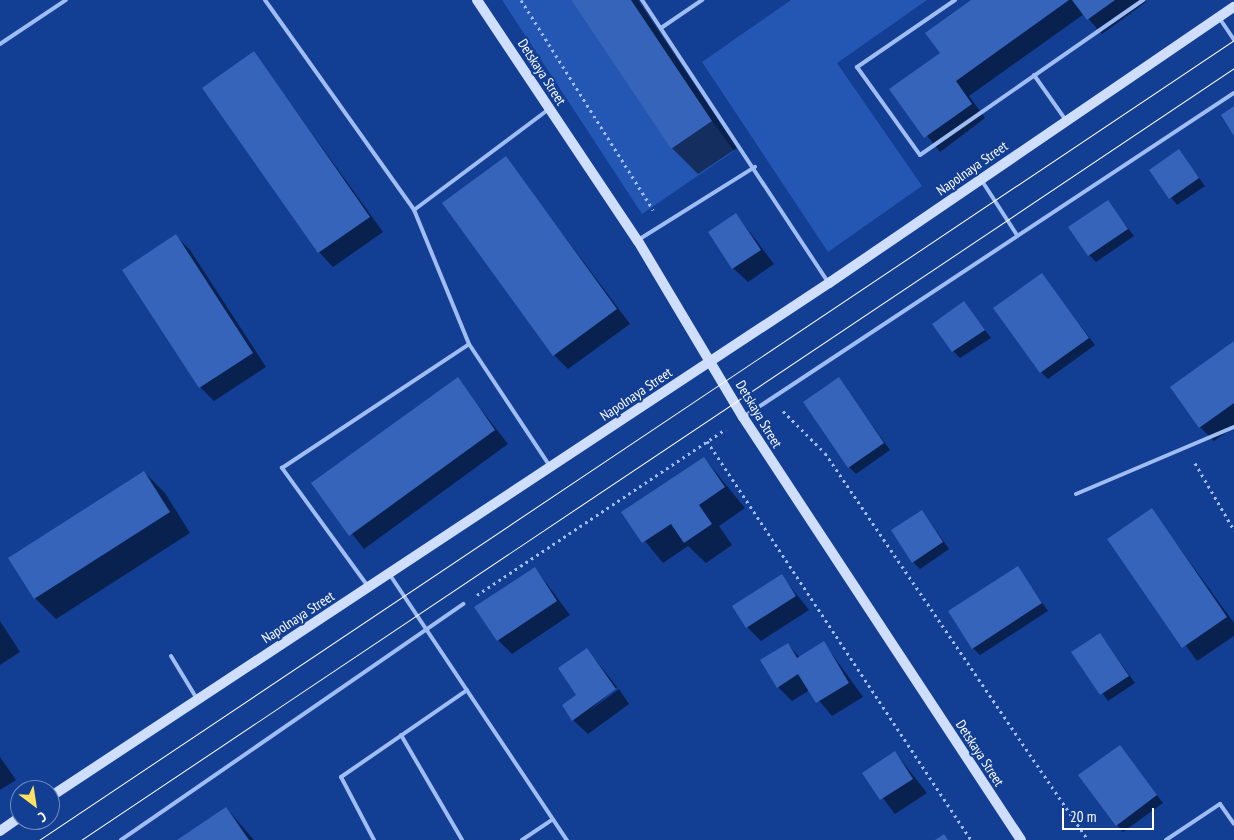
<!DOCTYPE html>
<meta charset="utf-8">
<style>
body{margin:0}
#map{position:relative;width:1234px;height:840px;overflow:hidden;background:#123e94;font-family:"PT Sans Narrow",sans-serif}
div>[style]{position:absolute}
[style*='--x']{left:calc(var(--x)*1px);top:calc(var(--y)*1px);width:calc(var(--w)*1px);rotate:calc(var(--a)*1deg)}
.green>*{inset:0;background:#2456b3}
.shadow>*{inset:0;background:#0007}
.building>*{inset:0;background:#3664bb}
.path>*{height:3px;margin-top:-1.5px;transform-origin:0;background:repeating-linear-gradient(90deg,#a0bdf3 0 2.5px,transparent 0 6.5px)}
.lane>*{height:4px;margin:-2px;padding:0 2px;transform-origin:2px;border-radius:2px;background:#a0bdf3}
.secondary>*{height:10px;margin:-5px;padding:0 5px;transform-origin:5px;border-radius:5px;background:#cfdefc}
.tram>*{height:1px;margin:-0.5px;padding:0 0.5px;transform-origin:0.5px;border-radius:0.5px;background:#fff}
span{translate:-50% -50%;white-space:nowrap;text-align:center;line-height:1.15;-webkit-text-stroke:4px #123e94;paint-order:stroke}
.street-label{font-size:14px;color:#fff}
.north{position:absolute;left:10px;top:780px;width:50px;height:50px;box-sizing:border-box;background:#123e94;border:1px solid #718bbf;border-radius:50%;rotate:149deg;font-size:14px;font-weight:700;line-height:20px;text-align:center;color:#fff}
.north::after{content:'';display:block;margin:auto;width:18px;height:22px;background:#ffe162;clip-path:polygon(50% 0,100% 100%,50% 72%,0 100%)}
.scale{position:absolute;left:1062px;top:808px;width:92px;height:22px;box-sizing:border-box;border:2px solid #fff;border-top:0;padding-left:6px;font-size:15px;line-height:18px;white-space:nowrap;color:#fff;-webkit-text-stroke:4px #123e94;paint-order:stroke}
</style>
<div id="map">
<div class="green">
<div style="clip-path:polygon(502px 0,571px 0,671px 149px,712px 121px,734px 151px,642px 214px)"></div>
<div style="clip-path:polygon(791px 0,927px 0,837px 63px,922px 186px,828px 252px,702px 62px)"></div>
</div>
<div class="shadow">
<div style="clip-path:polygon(572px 0,638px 0,737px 148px,698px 174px,672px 148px)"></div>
<div style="clip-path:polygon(974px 0,1144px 0,1146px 2px,1102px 34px,1084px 14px,969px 96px,985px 118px,940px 152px,891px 90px,942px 53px)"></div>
<div style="clip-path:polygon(254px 53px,383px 232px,333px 267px,319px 252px)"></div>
<div style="clip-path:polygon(1179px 151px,1205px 186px,1177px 205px,1151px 171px)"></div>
<div style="clip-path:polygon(506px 158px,630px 324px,568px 369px,554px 355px)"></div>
<div style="clip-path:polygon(1108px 202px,1134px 236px,1096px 262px,1089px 255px)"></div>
<div style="clip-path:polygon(736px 214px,774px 264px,748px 282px,733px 268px)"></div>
<div style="clip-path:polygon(176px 236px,190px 250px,266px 367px,214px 401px,200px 387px)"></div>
<div style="clip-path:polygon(1042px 275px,1095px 345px,1048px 379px,1041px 372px)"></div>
<div style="clip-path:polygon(964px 303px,991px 338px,960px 358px,953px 351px)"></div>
<div style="clip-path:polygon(1234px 342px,1234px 427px,1214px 441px,1200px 427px)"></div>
<div style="clip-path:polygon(457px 379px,508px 444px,364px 549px,313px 484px)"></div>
<div style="clip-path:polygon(839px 379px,890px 450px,856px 474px,849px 467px)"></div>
<div style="clip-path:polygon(704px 458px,745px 508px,719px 526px,732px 545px,706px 563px,688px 546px,663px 563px,622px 513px)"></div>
<div style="clip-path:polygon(144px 472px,165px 493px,190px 533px,56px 619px,35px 598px)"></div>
<div style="clip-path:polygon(1152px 510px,1234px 623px,1234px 636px,1197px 661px,1109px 539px)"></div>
<div style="clip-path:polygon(922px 511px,949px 549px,920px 569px,913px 562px)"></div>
<div style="clip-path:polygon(1018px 567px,1048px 611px,980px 655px,973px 648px)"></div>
<div style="clip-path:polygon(535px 568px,570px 615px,512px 654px,498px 640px)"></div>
<div style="clip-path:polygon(782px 576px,809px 610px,761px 641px,747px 627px)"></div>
<div style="clip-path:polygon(0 621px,20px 652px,0 665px)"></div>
<div style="clip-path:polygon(1100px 634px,1135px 683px,1108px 701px,1073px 652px)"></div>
<div style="clip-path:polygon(824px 643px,863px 697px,832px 716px,810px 690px,792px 701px,778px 687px,788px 645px,800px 658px)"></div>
<div style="clip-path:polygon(587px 649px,617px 687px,589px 711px,619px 689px,629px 704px,588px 734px,573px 720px)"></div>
<div style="clip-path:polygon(1120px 747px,1163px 803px,1123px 832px,1117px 825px)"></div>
<div style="clip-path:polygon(895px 752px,927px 793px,895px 814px,864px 773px)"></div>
<div style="clip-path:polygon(0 757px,16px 780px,0 790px)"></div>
<div style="clip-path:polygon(226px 808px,254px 840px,179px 840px)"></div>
</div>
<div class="building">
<div style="clip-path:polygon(571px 0,631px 0,712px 121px,671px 149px)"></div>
<div style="clip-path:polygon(971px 0,1069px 0,956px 81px,972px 104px,924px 138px,889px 89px,940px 53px,925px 33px)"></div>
<div style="clip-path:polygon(1072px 0,1115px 0,1087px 20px)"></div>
<div style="clip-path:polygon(254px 51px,370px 217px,318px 253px,202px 88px)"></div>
<div style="clip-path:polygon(1234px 106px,1234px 136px,1221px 115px)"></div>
<div style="clip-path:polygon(1179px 149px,1199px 178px,1169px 199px,1149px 170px)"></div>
<div style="clip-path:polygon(506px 156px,617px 309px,553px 356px,442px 203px)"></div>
<div style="clip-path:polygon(1108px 200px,1128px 229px,1088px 256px,1068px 227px)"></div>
<div style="clip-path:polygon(736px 213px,761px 250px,732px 269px,708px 232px)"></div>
<div style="clip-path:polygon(176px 234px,253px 353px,199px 388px,122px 270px)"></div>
<div style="clip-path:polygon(1042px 273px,1089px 338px,1040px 373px,993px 308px)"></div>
<div style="clip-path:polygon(964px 301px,985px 330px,952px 352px,932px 324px)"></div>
<div style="clip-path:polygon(1234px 341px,1234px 403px,1199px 428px,1170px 387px)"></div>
<div style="clip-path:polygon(458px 377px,495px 430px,349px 536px,311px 483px)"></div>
<div style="clip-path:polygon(839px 377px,884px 443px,848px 468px,803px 402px)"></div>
<div style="clip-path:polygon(704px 457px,725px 487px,699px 505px,712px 524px,684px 543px,671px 524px,642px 543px,621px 512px)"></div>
<div style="clip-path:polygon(144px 471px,170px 512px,34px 599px,8px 558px)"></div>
<div style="clip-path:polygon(1152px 508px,1227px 617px,1182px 648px,1107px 539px)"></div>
<div style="clip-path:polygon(922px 510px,943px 542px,912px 563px,891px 530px)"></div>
<div style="clip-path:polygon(1018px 566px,1042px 603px,972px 649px,948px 611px)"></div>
<div style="clip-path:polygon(535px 567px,557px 601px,497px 641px,474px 607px)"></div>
<div style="clip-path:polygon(782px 574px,796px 596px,746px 628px,732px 606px)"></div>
<div style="clip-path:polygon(1100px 633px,1129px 676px,1100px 695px,1071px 652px)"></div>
<div style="clip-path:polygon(824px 641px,849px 683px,816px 703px,798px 674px,777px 688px,760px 660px,788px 643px,797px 658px)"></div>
<div style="clip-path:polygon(587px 648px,616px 689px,572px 721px,562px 705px,576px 695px,558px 668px)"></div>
<div style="clip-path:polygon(1120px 745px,1157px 795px,1116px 826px,1078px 775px)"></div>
<div style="clip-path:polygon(895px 751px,913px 779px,880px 800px,862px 773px)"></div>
<div style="clip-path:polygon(226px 807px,249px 840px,177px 840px)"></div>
<div style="clip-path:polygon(944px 834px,948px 840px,935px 840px)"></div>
</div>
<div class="path">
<div style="--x:521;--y:0;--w:248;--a:57.8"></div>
<div style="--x:783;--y:411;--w:59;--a:45"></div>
<div style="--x:825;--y:453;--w:468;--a:55.8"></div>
<div style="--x:707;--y:441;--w:478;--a:56.5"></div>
<div style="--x:1195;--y:463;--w:78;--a:59.8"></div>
<div style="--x:477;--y:595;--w:299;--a:-33.7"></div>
</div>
<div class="lane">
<div style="--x:265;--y:0;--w:257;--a:54.6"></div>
<div style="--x:642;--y:0;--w:338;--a:56.6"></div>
<div style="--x:955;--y:0;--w:119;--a:145.6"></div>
<div style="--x:857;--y:67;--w:108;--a:54.4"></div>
<div style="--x:920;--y:155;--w:272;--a:-34.8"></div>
<div style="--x:1220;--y:19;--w:25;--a:56"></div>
<div style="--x:661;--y:28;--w:50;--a:-34.3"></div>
<div style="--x:0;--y:44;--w:79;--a:-33.7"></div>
<div style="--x:1034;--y:75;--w:54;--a:54.8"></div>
<div style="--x:982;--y:181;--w:64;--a:57.1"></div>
<div style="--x:638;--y:240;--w:138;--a:-32"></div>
<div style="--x:469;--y:344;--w:145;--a:56.5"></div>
<div style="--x:745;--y:416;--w:586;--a:-33.45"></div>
<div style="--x:1076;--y:494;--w:172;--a:-23"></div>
<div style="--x:390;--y:575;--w:319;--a:56.3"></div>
<div style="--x:367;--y:585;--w:145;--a:-126"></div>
<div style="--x:282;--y:468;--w:224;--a:-33.5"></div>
<div style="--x:469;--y:344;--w:145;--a:-112.3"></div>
<div style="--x:414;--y:210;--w:169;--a:-36.8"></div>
<div style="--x:171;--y:656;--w:50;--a:58.8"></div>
<div style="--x:401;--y:735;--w:121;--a:59.8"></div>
<div style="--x:121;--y:840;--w:416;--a:-34.6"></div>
<div style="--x:374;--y:840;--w:71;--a:-117.6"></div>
<div style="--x:341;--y:777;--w:153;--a:-34.6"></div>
<div style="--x:522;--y:840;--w:37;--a:-34"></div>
<div style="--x:1166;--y:840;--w:65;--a:-33.7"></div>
<div style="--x:1220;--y:804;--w:24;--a:55"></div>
</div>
<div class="secondary">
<div style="--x:477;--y:0;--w:290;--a:56.3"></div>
<div style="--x:638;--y:241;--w:205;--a:59.2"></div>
<div style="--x:743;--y:417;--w:506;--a:56.69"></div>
<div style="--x:50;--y:797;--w:933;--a:-33.42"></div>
<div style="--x:829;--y:283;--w:490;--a:-34.3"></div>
<div style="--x:0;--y:831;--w:24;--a:-35"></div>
</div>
<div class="tram">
<div style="--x:39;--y:840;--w:1438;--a:-33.8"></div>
<div style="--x:81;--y:840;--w:1388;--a:-33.8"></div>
</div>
<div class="street-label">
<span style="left:542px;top:72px;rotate:57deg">Detskaya Street</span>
<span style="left:972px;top:168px;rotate:-35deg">Napolnaya Street</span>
<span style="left:636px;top:394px;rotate:-34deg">Napolnaya Street</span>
<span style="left:759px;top:414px;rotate:59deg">Detskaya Street</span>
<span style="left:298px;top:617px;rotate:-33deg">Napolnaya Street</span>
<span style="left:980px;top:753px;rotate:57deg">Detskaya Street</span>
</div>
<div class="north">С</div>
<div class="scale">20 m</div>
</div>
